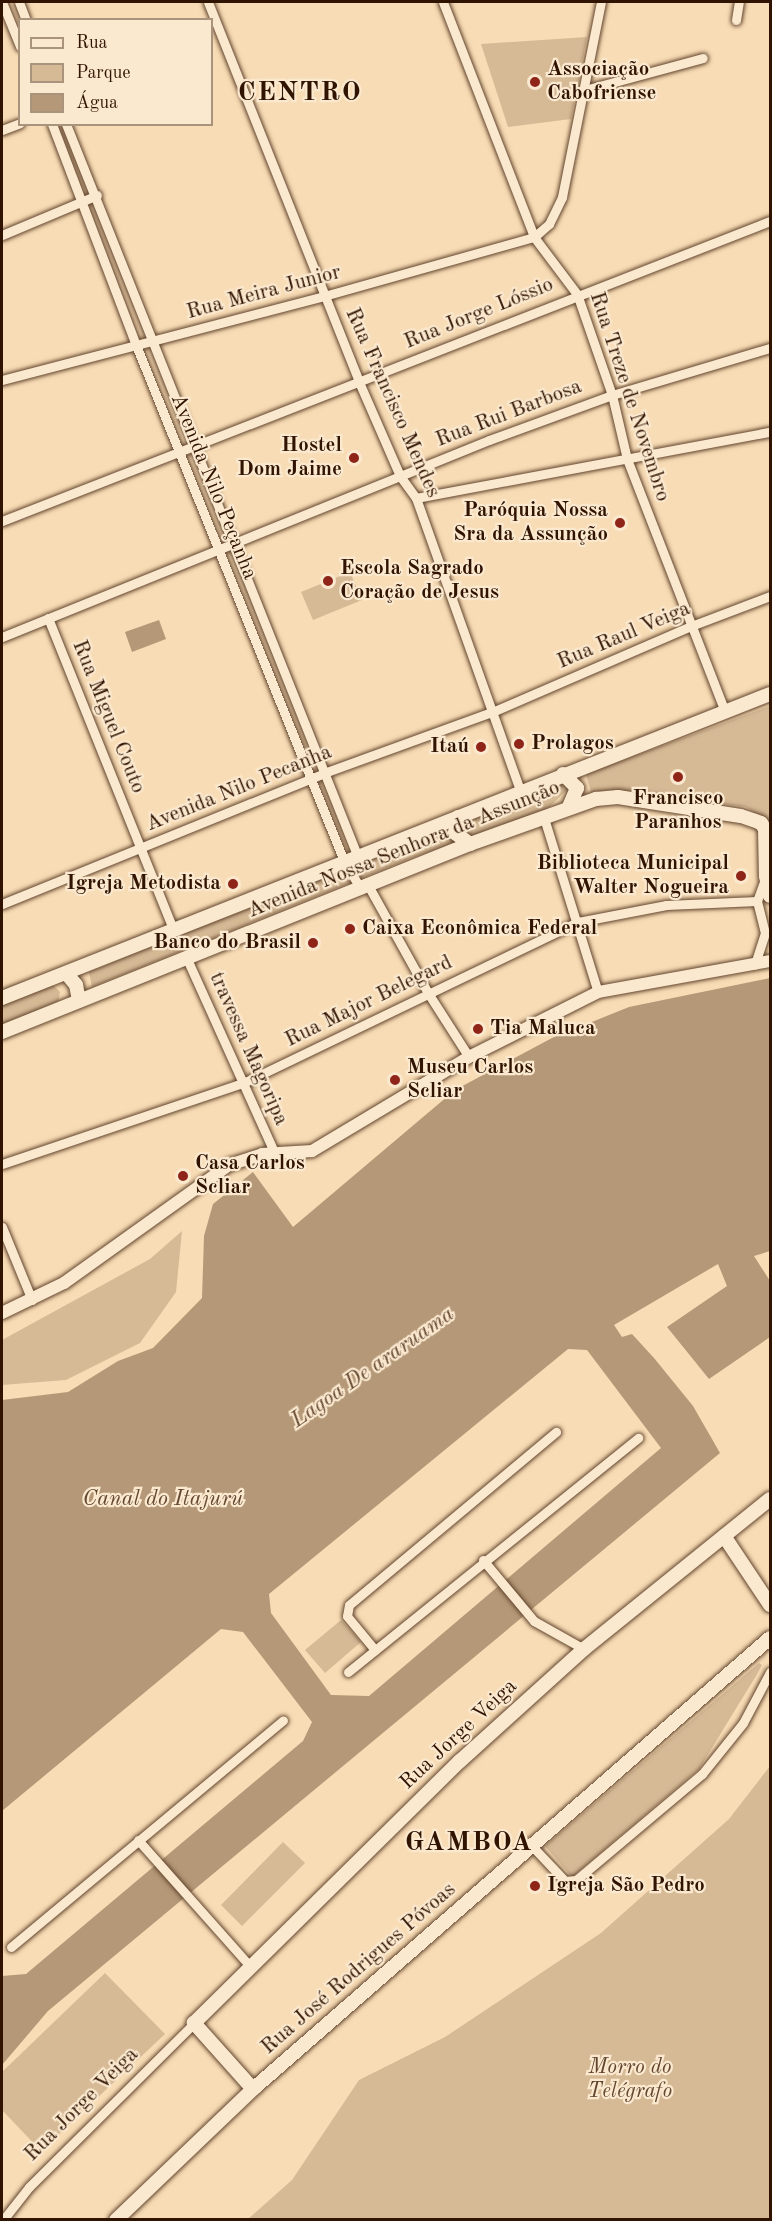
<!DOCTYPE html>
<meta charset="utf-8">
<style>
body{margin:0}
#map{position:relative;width:772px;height:2221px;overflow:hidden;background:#f8dcb5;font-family:"Old Standard TT",serif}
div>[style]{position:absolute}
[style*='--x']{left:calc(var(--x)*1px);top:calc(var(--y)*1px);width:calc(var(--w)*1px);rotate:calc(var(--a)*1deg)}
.green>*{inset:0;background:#d6ba96}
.water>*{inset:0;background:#b49877}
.roads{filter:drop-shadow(0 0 2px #62452d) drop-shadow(0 0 2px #62452d)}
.minor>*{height:9px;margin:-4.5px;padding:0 4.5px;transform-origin:4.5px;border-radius:4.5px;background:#fae8cf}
.tertiary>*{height:12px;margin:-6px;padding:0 6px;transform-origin:6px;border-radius:6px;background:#fae8cf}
.secondary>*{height:14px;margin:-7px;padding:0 7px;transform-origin:7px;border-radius:7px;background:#fae8cf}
.dots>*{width:16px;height:16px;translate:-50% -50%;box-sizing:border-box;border:3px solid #fae8cf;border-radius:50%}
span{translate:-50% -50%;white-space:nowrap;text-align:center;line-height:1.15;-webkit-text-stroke:4.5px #fae8cf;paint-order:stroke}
.poi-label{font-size:21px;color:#301300;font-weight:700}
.left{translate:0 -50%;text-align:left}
.right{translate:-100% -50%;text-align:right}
.street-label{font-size:21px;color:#301300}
.park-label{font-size:21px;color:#62452d;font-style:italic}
.water-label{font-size:22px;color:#654830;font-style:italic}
.district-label{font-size:27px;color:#301300;font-weight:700;letter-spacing:1.5px}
.frame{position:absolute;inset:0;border:3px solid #301300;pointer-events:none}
.legend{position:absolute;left:18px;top:18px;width:195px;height:108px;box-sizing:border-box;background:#fae8cf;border:2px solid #a9937c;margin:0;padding:8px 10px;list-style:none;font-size:18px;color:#301300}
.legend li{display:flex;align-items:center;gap:12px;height:30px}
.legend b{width:30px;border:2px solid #a9937c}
</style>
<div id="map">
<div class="green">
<div style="clip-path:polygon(587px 37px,571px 119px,508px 127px,481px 44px)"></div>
<div style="clip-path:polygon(350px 572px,362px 600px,313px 620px,301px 592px)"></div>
<div style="clip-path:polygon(770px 706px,770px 833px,767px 821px,746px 807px,612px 790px,591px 792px,586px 774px)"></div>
<div style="clip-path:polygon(563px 779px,570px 787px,547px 809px,409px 859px,92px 987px,89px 972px)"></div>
<div style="clip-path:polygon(53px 985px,60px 992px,58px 1004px,2px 1025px,2px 1005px)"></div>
<div style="clip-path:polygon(182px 1231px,176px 1292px,140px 1343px,66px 1380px,2px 1385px,2px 1340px,150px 1259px)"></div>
<div style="clip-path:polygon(341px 1620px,361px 1642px,325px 1673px,305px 1650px)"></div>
<div style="clip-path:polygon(759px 1663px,762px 1665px,756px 1676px,699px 1769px,572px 1877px,545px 1846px)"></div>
<div style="clip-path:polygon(770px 1766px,770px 2219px,248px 2219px,292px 2180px,359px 2080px,445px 2037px,601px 1933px,729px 1819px)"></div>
<div style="clip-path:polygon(283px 1842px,305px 1863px,242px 1926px,221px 1905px)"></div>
<div style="clip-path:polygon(105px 1973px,165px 2034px,41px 2151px,2px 2110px,2px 2072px)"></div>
</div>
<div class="water">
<div style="clip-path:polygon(159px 620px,166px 639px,132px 652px,125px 632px)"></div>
<div style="clip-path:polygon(evenodd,770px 978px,770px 1251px,754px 1256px,770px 1281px,770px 1337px,709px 1379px,667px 1327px,727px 1286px,718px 1264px,614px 1325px,622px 1337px,632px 1334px,654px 1358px,693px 1406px,720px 1453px,48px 2011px,2px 2065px,2px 1976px,26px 1974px,303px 1741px,312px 1722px,243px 1632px,221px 1629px,2px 1811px,2px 1400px,68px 1392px,118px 1361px,153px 1348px,202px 1298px,204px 1236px,213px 1204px,253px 1172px,293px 1227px,455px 1090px,552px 1038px,629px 1007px,770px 978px,568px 1349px,587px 1350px,661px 1448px,369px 1696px,331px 1695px,271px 1613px,269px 1594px,568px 1349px)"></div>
</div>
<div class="roads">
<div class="minor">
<div style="--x:2;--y:2;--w:48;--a:67.8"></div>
<div style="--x:19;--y:2;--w:19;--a:69"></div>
<div style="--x:208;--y:2;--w:409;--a:68.3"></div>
<div style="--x:359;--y:382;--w:103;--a:66.4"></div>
<div style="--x:400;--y:476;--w:27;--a:54"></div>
<div style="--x:416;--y:498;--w:310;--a:70.4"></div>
<div style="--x:443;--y:2;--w:252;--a:68.8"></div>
<div style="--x:534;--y:237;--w:71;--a:53"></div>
<div style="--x:577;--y:294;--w:107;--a:70.9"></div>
<div style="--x:612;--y:395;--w:66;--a:76.8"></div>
<div style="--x:627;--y:459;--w:271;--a:68.8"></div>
<div style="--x:736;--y:20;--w:18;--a:-81"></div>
<div style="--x:585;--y:90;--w:122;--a:-15.2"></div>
<div style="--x:52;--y:124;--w:236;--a:69.2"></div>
<div style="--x:136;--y:345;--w:556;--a:68.05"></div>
<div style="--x:344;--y:861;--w:27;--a:59"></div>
<div style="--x:358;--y:884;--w:11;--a:15"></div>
<div style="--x:369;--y:887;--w:121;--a:60.9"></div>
<div style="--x:428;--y:993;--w:76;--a:57.4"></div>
<div style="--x:66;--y:124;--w:787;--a:68.29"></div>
<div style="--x:2;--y:130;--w:19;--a:-21"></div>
<div style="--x:2;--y:235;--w:103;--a:-22.8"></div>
<div style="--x:2;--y:380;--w:333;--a:-14.6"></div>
<div style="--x:324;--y:296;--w:218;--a:-15.7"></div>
<div style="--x:534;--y:237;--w:20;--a:-41"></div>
<div style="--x:549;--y:224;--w:30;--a:-64"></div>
<div style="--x:562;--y:197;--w:199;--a:-78.7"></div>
<div style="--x:416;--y:498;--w:360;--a:-10.6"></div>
<div style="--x:2;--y:521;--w:825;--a:-21.34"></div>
<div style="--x:48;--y:618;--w:337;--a:68.1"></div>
<div style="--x:2;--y:637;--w:525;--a:-22.02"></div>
<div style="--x:489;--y:440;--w:131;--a:-20.1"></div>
<div style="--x:612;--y:395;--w:165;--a:-16.6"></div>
<div style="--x:544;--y:818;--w:182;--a:72.8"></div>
<div style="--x:757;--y:901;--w:27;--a:-70"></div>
<div style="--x:2;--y:904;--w:348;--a:-22.1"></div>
<div style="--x:324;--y:773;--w:179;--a:-20"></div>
<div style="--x:492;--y:712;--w:217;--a:-23.4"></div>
<div style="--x:691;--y:626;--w:85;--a:-20.8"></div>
<div style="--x:187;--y:959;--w:214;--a:65.7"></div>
<div style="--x:2;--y:1164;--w:254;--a:-18.6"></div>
<div style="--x:243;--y:1083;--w:372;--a:-25.7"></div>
<div style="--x:578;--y:922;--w:90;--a:-10.9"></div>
<div style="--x:666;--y:905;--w:91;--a:-2.5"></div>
<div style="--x:757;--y:901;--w:33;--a:76"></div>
<div style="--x:765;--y:933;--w:33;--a:108"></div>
<div style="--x:2;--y:1227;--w:79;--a:67.7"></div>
<div style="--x:483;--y:1560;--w:80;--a:50.1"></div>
<div style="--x:534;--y:1621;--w:57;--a:29.2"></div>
<div style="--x:375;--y:1650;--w:44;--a:-129.5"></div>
<div style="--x:347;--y:1616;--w:11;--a:-80"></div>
<div style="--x:349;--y:1605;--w:270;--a:-39.9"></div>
<div style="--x:348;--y:1672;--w:373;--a:-38.9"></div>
<div style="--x:138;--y:1840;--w:169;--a:48.4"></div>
<div style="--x:532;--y:1846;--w:48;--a:46.7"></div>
<div style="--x:565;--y:1881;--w:11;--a:-5"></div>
<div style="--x:576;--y:1880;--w:165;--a:-40.1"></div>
<div style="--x:702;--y:1774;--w:65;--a:-51.2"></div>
<div style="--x:743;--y:1723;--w:58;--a:-62.1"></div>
<div style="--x:11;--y:1947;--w:354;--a:-39.8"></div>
<div style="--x:3;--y:2220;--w:42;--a:-51.8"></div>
<div style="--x:29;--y:2187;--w:233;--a:-44.8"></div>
</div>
<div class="tertiary">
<div style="--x:2;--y:1313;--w:69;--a:-25.8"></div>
<div style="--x:64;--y:1283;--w:203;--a:-35.6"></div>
<div style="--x:229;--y:1165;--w:35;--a:-18"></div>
<div style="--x:262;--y:1154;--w:50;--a:-3.4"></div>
<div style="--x:312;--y:1151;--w:183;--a:-30.9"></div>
<div style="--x:469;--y:1057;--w:144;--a:-26.7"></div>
<div style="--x:598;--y:992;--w:175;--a:-10.2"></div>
</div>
<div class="secondary">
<div style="--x:563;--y:774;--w:20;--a:45"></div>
<div style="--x:577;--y:788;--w:21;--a:113"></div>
<div style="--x:458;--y:817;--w:16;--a:101"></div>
<div style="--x:455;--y:833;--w:19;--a:36"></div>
<div style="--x:66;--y:973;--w:16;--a:50"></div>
<div style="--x:76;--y:985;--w:16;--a:79"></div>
<div style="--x:2;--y:998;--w:826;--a:-21.6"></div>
<div style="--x:2;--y:1032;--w:504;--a:-21.89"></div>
<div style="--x:470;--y:844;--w:134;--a:-19.7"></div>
<div style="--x:596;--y:799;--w:22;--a:-5"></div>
<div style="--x:618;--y:797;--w:124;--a:8.8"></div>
<div style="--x:741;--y:816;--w:21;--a:19"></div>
<div style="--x:761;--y:823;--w:7;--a:56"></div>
<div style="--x:765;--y:829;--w:47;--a:88.8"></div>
<div style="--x:766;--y:876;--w:20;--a:79"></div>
<div style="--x:724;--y:1536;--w:83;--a:56.3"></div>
<div style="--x:253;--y:2089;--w:89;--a:-131.8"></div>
<div style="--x:194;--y:2023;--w:373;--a:-44.6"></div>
<div style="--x:460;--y:1761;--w:167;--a:-42.1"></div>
<div style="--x:584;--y:1649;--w:239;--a:-38.9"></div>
<div style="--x:116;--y:2220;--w:190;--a:-43.7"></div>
<div style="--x:253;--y:2089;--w:686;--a:-41.1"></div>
</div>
</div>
<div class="dots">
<div style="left:535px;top:82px;background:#8f2418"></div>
<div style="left:354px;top:458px;background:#8f2418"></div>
<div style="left:620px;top:523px;background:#8f2418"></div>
<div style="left:328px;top:581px;background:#8f2418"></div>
<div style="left:519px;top:744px;background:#8f2418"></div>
<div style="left:481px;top:747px;background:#8f2418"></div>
<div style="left:678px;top:777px;background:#8f2418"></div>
<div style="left:741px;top:876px;background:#8f2418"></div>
<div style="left:233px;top:884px;background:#8f2418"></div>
<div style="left:350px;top:929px;background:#8f2418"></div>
<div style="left:313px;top:943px;background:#8f2418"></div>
<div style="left:478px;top:1029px;background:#8f2418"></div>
<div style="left:395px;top:1080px;background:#8f2418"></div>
<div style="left:183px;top:1176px;background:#8f2418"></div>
<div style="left:535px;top:1886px;background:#8f2418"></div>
</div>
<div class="poi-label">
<span class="left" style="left:547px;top:82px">Associação<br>Cabofriense</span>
<span class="right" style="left:342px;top:458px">Hostel<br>Dom Jaime</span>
<span class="right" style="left:608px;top:523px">Paróquia Nossa<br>Sra da Assunção</span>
<span class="left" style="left:340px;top:581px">Escola Sagrado<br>Coração de Jesus</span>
<span class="left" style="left:531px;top:744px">Prolagos</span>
<span class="right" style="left:469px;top:747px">Itaú</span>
<span style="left:678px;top:811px">Francisco<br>Paranhos</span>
<span class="right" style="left:729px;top:876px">Biblioteca Municipal<br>Walter Nogueira</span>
<span class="right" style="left:221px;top:884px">Igreja Metodista</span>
<span class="left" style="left:362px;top:929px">Caixa Econômica Federal</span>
<span class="right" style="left:301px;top:943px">Banco do Brasil</span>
<span class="left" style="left:490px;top:1029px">Tia Maluca</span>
<span class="left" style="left:407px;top:1080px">Museu Carlos<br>Scliar</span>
<span class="left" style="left:195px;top:1176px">Casa Carlos<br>Scliar</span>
<span class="left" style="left:547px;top:1886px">Igreja São Pedro</span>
</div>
<div class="street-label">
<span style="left:264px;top:293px;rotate:-15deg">Rua Meira Junior</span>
<span style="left:479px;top:314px;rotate:-22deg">Rua Jorge Lóssio</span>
<span style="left:629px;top:397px;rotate:72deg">Rua Treze de Novembro</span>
<span style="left:392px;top:403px;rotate:66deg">Rua Francisco Mendes</span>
<span style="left:509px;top:414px;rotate:-21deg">Rua Rui Barbosa</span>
<span style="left:213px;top:487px;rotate:68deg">Avenida Nilo Peçanha</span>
<span style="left:624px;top:636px;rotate:-23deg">Rua Raul Veiga</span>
<span style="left:108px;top:717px;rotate:68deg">Rua Miguel Couto</span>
<span style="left:239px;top:789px;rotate:-22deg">Avenida Nilo Pecanha</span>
<span style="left:404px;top:850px;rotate:-22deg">Avenida Nossa Senhora da Assunção</span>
<span style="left:369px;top:1002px;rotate:-26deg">Rua Major Belegard</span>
<span style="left:248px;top:1049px;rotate:66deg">travessa Magoripa</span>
<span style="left:459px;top:1735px;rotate:-43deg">Rua Jorge Veiga</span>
<span style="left:359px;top:1969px;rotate:-41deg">Rua José Rodrigues Póvoas</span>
<span style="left:82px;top:2105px;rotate:-45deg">Rua Jorge Veiga</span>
</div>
<div class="park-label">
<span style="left:630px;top:2080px">Morro do<br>Telégrafo</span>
</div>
<div class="water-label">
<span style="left:373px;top:1368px;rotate:-35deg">Lagoa De araruama</span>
<span style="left:163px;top:1500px">Canal do Itajurú</span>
</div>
<div class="district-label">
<span style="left:300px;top:93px">CENTRO</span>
<span style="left:469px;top:1843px">GAMBOA</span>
</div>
<div class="frame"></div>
<ul class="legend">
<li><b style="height:8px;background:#fae8cf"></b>Rua</li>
<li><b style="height:16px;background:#d6ba96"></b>Parque</li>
<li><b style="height:16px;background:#b49877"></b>Água</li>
</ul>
</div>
